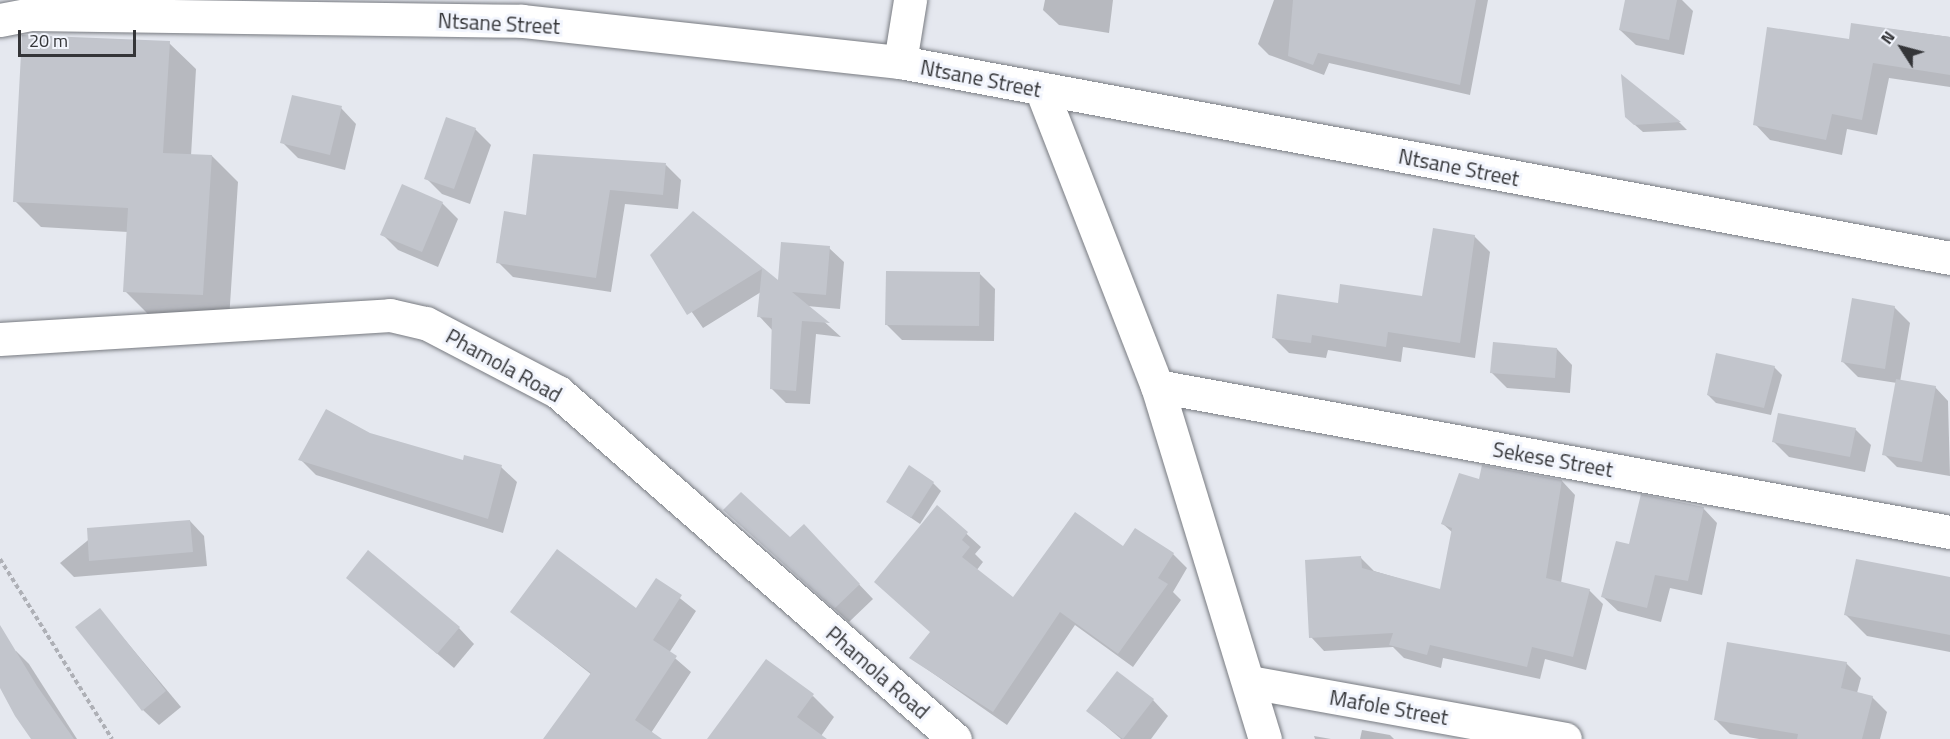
<!DOCTYPE html>
<style>
body{margin:0}
#map{position:relative;width:1950px;height:739px;overflow:hidden;background:#e5e8ef;font-family:"Titillium Web",sans-serif}
div>[style]{position:absolute}
[style*='--x']{left:calc(var(--x)*1px);top:calc(var(--y)*1px);width:calc(var(--w)*1px);rotate:calc(var(--a)*1deg)}
.shadow>*{inset:0;background:#0003}
.building>*{inset:0;background:#c2c5cc}
.path>*{height:4px;margin-top:-2px;transform-origin:0;background:repeating-linear-gradient(90deg,#aeb0b6 0 4.5px,transparent 0 7.5px)}
.roads{filter:drop-shadow(0 0 2px #787b81) drop-shadow(0 0 2px #787b81)}
.minor>*{height:33px;margin:-16.5px;padding:0 16.5px;transform-origin:16.5px;border-radius:16.5px;background:#fff}
.tertiary>*{height:33px;margin:-16.5px;padding:0 16.5px;transform-origin:16.5px;border-radius:16.5px;background:#fff}
span{translate:-50% -50%;white-space:nowrap;text-align:center;line-height:1.15;-webkit-text-stroke:6px #f2f5fd;paint-order:stroke}
.street-label{font-size:21px;color:#343538}
.north{position:absolute;left:1872px;top:18px;width:60px;height:60px;-webkit-text-stroke:4px #f2f5fd;paint-order:stroke;rotate:306deg;font-size:16px;font-weight:700;line-height:24px;text-align:center;color:#343538}
.north::after{content:'';display:block;margin:auto;width:21px;height:27px;background:#343538;clip-path:polygon(50% 0,100% 100%,50% 72%,0 100%)}
.scale{position:absolute;left:18px;top:30px;width:118px;height:27px;box-sizing:border-box;border:3px solid #343538;border-top:0;padding-left:8px;font-size:18px;line-height:21px;white-space:nowrap;color:#343538;-webkit-text-stroke:4px #f2f5fd;paint-order:stroke}
</style>
<div id="map">
<div class="shadow">
<div style="clip-path:polygon(1045px 0,1113px 0,1109px 33px,1059px 25px,1043px 10px)"></div>
<div style="clip-path:polygon(1274px 0,1488px 0,1470px 95px,1329px 63px,1324px 75px,1269px 55px,1258px 44px)"></div>
<div style="clip-path:polygon(1626px 0,1682px 0,1693px 11px,1684px 55px,1636px 45px,1620px 30px)"></div>
<div style="clip-path:polygon(1852px 24px,1950px 37px,1950px 87px,1889px 78px,1877px 135px,1847px 129px,1842px 155px,1770px 140px,1755px 124px,1850px 41px)"></div>
<div style="clip-path:polygon(169px 43px,196px 69px,191px 156px,212px 156px,238px 182px,229px 320px,151px 317px,125px 291px,128px 232px,41px 227px,15px 201px)"></div>
<div style="clip-path:polygon(1623px 77px,1680px 123px,1687px 130px,1643px 132px,1635px 125px)"></div>
<div style="clip-path:polygon(341px 108px,356px 124px,345px 170px,298px 158px,282px 142px)"></div>
<div style="clip-path:polygon(475px 129px,491px 145px,470px 204px,442px 194px,426px 178px)"></div>
<div style="clip-path:polygon(666px 165px,681px 180px,678px 209px,625px 204px,611px 292px,513px 277px,498px 262px,527px 216px)"></div>
<div style="clip-path:polygon(442px 203px,458px 219px,438px 267px,398px 250px,382px 234px)"></div>
<div style="clip-path:polygon(694px 213px,779px 283px,829px 248px,844px 262px,840px 309px,807px 306px,841px 337px,816px 334px,810px 404px,786px 403px,772px 389px,773px 331px,759px 316px,761px 292px,703px 328px,652px 255px)"></div>
<div style="clip-path:polygon(1474px 236px,1490px 252px,1475px 358px,1403px 347px,1401px 362px,1328px 350px,1326px 358px,1289px 353px,1273px 337px,1423px 298px)"></div>
<div style="clip-path:polygon(980px 274px,995px 289px,994px 341px,902px 340px,886px 324px)"></div>
<div style="clip-path:polygon(1894px 307px,1910px 323px,1900px 382px,1935px 387px,1948px 401px,1950px 476px,1897px 467px,1884px 454px,1897px 383px,1858px 377px,1842px 361px)"></div>
<div style="clip-path:polygon(1557px 349px,1572px 365px,1570px 393px,1507px 388px,1491px 372px)"></div>
<div style="clip-path:polygon(1774px 367px,1782px 375px,1771px 415px,1716px 403px,1708px 395px)"></div>
<div style="clip-path:polygon(1855px 429px,1871px 445px,1865px 472px,1789px 457px,1773px 441px)"></div>
<div style="clip-path:polygon(370px 434px,464px 462px,501px 467px,517px 482px,503px 533px,316px 475px,300px 459px)"></div>
<div style="clip-path:polygon(1480px 481px,1562px 481px,1575px 495px,1561px 583px,1589px 590px,1603px 604px,1586px 670px,1545px 659px,1540px 679px,1443px 658px,1441px 668px,1404px 658px,1393px 647px,1324px 651px,1311px 637px,1361px 558px,1374px 571px,1441px 591px,1453px 533px,1443px 524px)"></div>
<div style="clip-path:polygon(933px 483px,941px 491px,920px 524px,888px 502px)"></div>
<div style="clip-path:polygon(937px 507px,981px 547px,975px 554px,983px 562px,976px 571px,1014px 599px,1123px 549px,1173px 554px,1187px 568px,1173px 592px,1181px 600px,1133px 667px,1075px 625px,1007px 725px,911px 658px,931px 633px)"></div>
<div style="clip-path:polygon(1703px 508px,1717px 523px,1702px 595px,1670px 588px,1661px 622px,1618px 611px,1603px 597px,1630px 546px)"></div>
<div style="clip-path:polygon(190px 521px,204px 536px,207px 566px,74px 577px,60px 563px,103px 528px)"></div>
<div style="clip-path:polygon(740px 524px,790px 540px,818px 541px,873px 599px,849px 622px)"></div>
<div style="clip-path:polygon(348px 578px,459px 628px,474px 644px,454px 668px)"></div>
<div style="clip-path:polygon(1950px 578px,1950px 652px,1867px 636px,1845px 614px)"></div>
<div style="clip-path:polygon(657px 580px,696px 611px,669px 653px,691px 672px,651px 733px,660px 739px,561px 739px,592px 675px,512px 612px,637px 610px)"></div>
<div style="clip-path:polygon(100px 610px,181px 707px,159px 725px,143px 710px)"></div>
<div style="clip-path:polygon(16px 651px,29px 664px,77px 739px,34px 739px,0 686px,0 662px)"></div>
<div style="clip-path:polygon(1846px 663px,1861px 678px,1857px 693px,1872px 697px,1887px 712px,1880px 739px,1759px 739px,1730px 734px,1716px 720px)"></div>
<div style="clip-path:polygon(813px 696px,834px 717px,821px 736px,825px 739px,709px 739px)"></div>
<div style="clip-path:polygon(1153px 700px,1168px 716px,1151px 739px,1121px 739px,1088px 711px)"></div>
<div style="clip-path:polygon(1362px 730px,1390px 735px,1394px 739px,1360px 739px)"></div>
<div style="clip-path:polygon(1314px 736px,1331px 739px,1315px 739px)"></div>
</div>
<div class="building">
<div style="clip-path:polygon(1293px 0,1476px 0,1460px 85px,1318px 53px,1313px 65px,1288px 56px)"></div>
<div style="clip-path:polygon(1625px 0,1677px 0,1669px 40px,1619px 30px)"></div>
<div style="clip-path:polygon(1851px 23px,1950px 37px,1950px 75px,1873px 63px,1862px 120px,1832px 114px,1826px 140px,1753px 125px,1767px 27px,1849px 39px)"></div>
<div style="clip-path:polygon(22px 35px,170px 41px,163px 153px,212px 155px,203px 295px,123px 292px,128px 208px,13px 202px)"></div>
<div style="clip-path:polygon(1621px 74px,1681px 122px,1634px 125px,1625px 117px)"></div>
<div style="clip-path:polygon(292px 95px,342px 106px,330px 155px,280px 143px)"></div>
<div style="clip-path:polygon(446px 117px,476px 128px,454px 189px,424px 179px)"></div>
<div style="clip-path:polygon(533px 154px,666px 163px,663px 195px,610px 190px,596px 278px,496px 263px,504px 211px,526px 215px)"></div>
<div style="clip-path:polygon(402px 184px,443px 202px,422px 252px,380px 235px)"></div>
<div style="clip-path:polygon(693px 211px,778px 280px,781px 242px,830px 246px,826px 295px,792px 292px,830px 323px,802px 321px,796px 391px,770px 389px,772px 318px,757px 317px,762px 269px,687px 315px,650px 255px)"></div>
<div style="clip-path:polygon(1433px 228px,1475px 235px,1460px 343px,1388px 332px,1386px 347px,1312px 335px,1311px 343px,1272px 338px,1277px 294px,1338px 303px,1340px 284px,1422px 296px)"></div>
<div style="clip-path:polygon(886px 271px,980px 272px,979px 326px,885px 325px)"></div>
<div style="clip-path:polygon(1852px 298px,1895px 306px,1885px 369px,1841px 362px)"></div>
<div style="clip-path:polygon(1493px 342px,1557px 348px,1555px 378px,1490px 373px)"></div>
<div style="clip-path:polygon(1716px 353px,1775px 366px,1764px 408px,1707px 395px)"></div>
<div style="clip-path:polygon(1896px 379px,1936px 386px,1922px 462px,1882px 455px)"></div>
<div style="clip-path:polygon(326px 409px,370px 433px,463px 460px,464px 455px,502px 465px,488px 519px,298px 460px)"></div>
<div style="clip-path:polygon(1778px 413px,1856px 428px,1850px 457px,1772px 442px)"></div>
<div style="clip-path:polygon(909px 465px,934px 482px,911px 518px,886px 502px)"></div>
<div style="clip-path:polygon(1482px 465px,1562px 480px,1546px 578px,1590px 589px,1573px 657px,1532px 647px,1527px 667px,1430px 645px,1427px 655px,1389px 645px,1393px 633px,1309px 638px,1305px 560px,1361px 556px,1362px 568px,1440px 589px,1452px 528px,1441px 524px,1459px 473px,1479px 479px)"></div>
<div style="clip-path:polygon(741px 492px,790px 537px,804px 524px,860px 584px,834px 609px,723px 510px)"></div>
<div style="clip-path:polygon(1641px 494px,1704px 507px,1688px 581px,1655px 575px,1647px 608px,1601px 597px,1616px 541px,1629px 544px)"></div>
<div style="clip-path:polygon(937px 505px,968px 532px,962px 540px,970px 547px,962px 557px,1013px 597px,1075px 512px,1123px 546px,1135px 528px,1174px 553px,1158px 578px,1168px 584px,1118px 654px,1060px 612px,993px 712px,909px 658px,930px 632px,874px 582px)"></div>
<div style="clip-path:polygon(190px 520px,193px 552px,89px 561px,87px 528px)"></div>
<div style="clip-path:polygon(557px 549px,636px 608px,656px 578px,682px 595px,653px 640px,677px 656px,635px 720px,662px 739px,543px 739px,591px 673px,510px 612px)"></div>
<div style="clip-path:polygon(368px 550px,460px 627px,437px 654px,346px 578px)"></div>
<div style="clip-path:polygon(1856px 559px,1950px 577px,1950px 635px,1844px 615px)"></div>
<div style="clip-path:polygon(100px 608px,166px 691px,142px 711px,75px 627px)"></div>
<div style="clip-path:polygon(0 625px,37px 686px,74px 739px,31px 739px,15px 716px,0 688px)"></div>
<div style="clip-path:polygon(1727px 642px,1847px 662px,1841px 688px,1873px 696px,1862px 739px,1797px 739px,1798px 734px,1714px 720px)"></div>
<div style="clip-path:polygon(766px 659px,814px 694px,797px 717px,827px 739px,707px 739px)"></div>
<div style="clip-path:polygon(1117px 671px,1154px 699px,1123px 739px,1086px 711px)"></div>
</div>
<div class="path">
<div style="--x:0;--y:559;--w:212;--a:58.1"></div>
</div>
<div class="roads">
<div class="minor">
<div style="--x:1041;--y:89;--w:319;--a:68.7"></div>
<div style="--x:1157;--y:386;--w:369;--a:73"></div>
<div style="--x:0;--y:339;--w:391;--a:-3.5"></div>
<div style="--x:390;--y:315;--w:37;--a:13"></div>
<div style="--x:426;--y:323;--w:149;--a:27.6"></div>
<div style="--x:558;--y:392;--w:527;--a:41.16"></div>
<div style="--x:1157;--y:386;--w:806;--a:10.43"></div>
<div style="--x:1249;--y:682;--w:321;--a:10.2"></div>
</div>
<div class="tertiary">
<div style="--x:0;--y:20;--w:31;--a:-11"></div>
<div style="--x:30;--y:14;--w:492;--a:0.8"></div>
<div style="--x:522;--y:21;--w:380;--a:6.2"></div>
<div style="--x:900;--y:62;--w:1068;--a:10.57"></div>
<div style="--x:900;--y:62;--w:63;--a:-80.8"></div>
</div>
</div>
<div class="street-label">
<span style="left:499px;top:23px;rotate:3deg">Ntsane Street</span>
<span style="left:981px;top:78px;rotate:11deg">Ntsane Street</span>
<span style="left:1459px;top:167px;rotate:11deg">Ntsane Street</span>
<span style="left:504px;top:365px;rotate:29deg">Phamola Road</span>
<span style="left:1553px;top:459px;rotate:10deg">Sekese Street</span>
<span style="left:878px;top:672px;rotate:41deg">Phamola Road</span>
<span style="left:1389px;top:707px;rotate:10deg">Mafole Street</span>
</div>
<div class="north">N</div>
<div class="scale">20 m</div>
</div>
